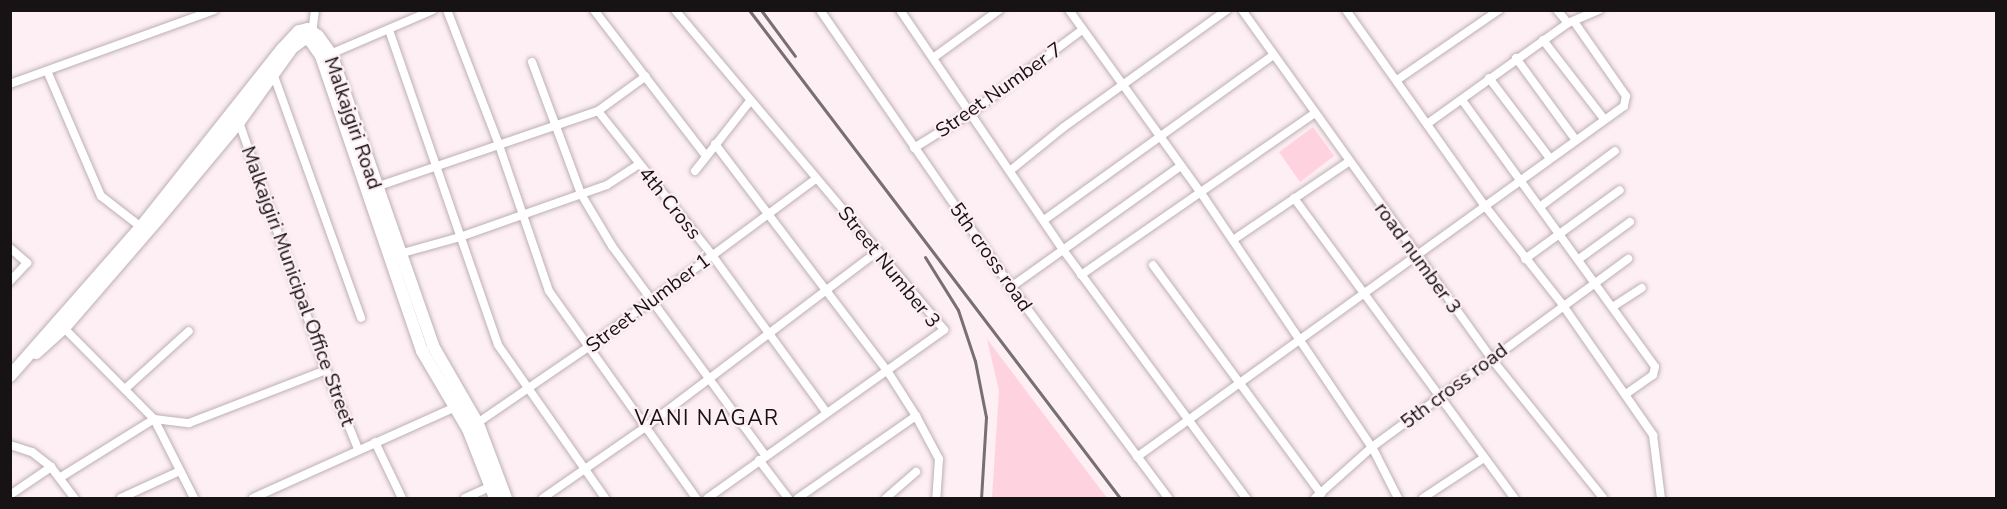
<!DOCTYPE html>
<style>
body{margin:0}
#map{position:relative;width:2007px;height:509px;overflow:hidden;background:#fdeff3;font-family:"Nunito Sans",sans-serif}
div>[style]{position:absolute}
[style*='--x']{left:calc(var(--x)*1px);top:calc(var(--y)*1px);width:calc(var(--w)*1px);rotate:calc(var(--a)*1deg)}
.green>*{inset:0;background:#ffd2e0}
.roads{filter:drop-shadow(0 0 2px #bdb0b4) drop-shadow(0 0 2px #bdb0b4)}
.minor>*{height:8px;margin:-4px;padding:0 4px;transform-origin:4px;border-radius:4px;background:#fff}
.secondary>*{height:12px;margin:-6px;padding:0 6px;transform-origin:6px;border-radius:6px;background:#fff}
.rail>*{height:3px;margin:-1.5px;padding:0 1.5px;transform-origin:1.5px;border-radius:1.5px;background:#786f71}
span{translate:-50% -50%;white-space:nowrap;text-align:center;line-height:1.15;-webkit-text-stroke:4.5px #fdeff3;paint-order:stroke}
.street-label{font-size:20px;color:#171213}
.neighbourhood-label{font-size:21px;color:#171213;letter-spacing:1.5px}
.frame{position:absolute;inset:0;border:12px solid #171213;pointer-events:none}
</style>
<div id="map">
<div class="green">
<div style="clip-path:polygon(1313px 127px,1334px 156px,1300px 182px,1279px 152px)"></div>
<div style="clip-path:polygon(987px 339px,1107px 498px,992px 498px,999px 391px)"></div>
</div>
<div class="roads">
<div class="minor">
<div style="--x:447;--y:10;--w:145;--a:68.9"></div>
<div style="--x:499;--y:145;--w:154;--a:71.1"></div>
<div style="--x:549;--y:291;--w:254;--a:54.6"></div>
<div style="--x:594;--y:10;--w:184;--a:52.5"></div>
<div style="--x:675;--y:10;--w:418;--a:49.9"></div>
<div style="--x:944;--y:330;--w:290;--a:144.6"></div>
<div style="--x:820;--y:10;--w:336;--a:55.4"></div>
<div style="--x:1011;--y:287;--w:263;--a:53.3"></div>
<div style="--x:900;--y:10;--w:292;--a:55.8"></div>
<div style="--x:1064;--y:251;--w:307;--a:53.6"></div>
<div style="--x:1069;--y:10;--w:226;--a:54.2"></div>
<div style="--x:1201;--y:193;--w:306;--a:56.1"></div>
<div style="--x:1372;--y:447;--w:57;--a:63"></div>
<div style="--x:1242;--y:10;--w:428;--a:54.4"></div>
<div style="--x:1491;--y:358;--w:179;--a:51.3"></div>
<div style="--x:1346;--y:10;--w:240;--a:54.7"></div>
<div style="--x:1485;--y:206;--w:125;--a:51.8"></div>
<div style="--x:1562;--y:304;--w:160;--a:55.2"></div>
<div style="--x:1653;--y:435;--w:64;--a:82.8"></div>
<div style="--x:1557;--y:10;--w:17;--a:50"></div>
<div style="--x:389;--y:30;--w:333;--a:70.9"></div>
<div style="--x:498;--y:345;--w:187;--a:55"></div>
<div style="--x:312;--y:34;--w:24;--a:-83"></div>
<div style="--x:1543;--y:40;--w:100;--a:52.3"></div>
<div style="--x:328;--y:55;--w:114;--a:-23.2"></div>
<div style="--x:933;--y:58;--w:82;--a:-36"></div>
<div style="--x:1516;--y:58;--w:100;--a:53.9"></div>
<div style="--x:532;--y:62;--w:141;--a:69.6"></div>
<div style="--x:581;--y:194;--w:61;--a:59.2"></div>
<div style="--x:612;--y:246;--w:259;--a:53.8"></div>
<div style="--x:48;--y:73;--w:134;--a:66.7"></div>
<div style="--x:101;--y:196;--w:51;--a:37.8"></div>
<div style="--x:274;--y:76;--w:257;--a:70.2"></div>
<div style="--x:1489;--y:78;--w:99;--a:52.8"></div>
<div style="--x:1397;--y:80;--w:124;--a:-34.5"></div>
<div style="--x:10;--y:84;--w:217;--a:-19.9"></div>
<div style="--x:1462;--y:100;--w:329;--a:54.1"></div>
<div style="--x:1655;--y:367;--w:8;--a:104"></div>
<div style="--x:1653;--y:375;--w:33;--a:145"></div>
<div style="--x:598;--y:111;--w:184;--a:51.6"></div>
<div style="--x:712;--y:255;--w:194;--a:54"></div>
<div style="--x:239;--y:122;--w:263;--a:70.7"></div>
<div style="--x:326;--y:370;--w:85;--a:67.9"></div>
<div style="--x:1427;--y:124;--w:173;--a:-35.6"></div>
<div style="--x:1568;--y:23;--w:34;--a:-23"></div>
<div style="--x:715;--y:144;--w:286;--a:52.8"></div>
<div style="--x:888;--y:372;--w:52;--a:57.5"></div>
<div style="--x:916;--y:416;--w:49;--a:61.9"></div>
<div style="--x:939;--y:459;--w:39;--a:94"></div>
<div style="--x:914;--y:148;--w:68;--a:-31.8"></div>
<div style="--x:972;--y:112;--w:137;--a:-36.7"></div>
<div style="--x:1011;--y:170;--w:68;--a:-39.1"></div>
<div style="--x:1064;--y:127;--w:201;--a:-35.7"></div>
<div style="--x:695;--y:171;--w:89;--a:-51.8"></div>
<div style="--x:376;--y:187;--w:235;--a:-18.9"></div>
<div style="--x:598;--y:111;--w:59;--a:-36.1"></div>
<div style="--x:1294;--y:198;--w:372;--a:53.7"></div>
<div style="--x:1541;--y:206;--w:92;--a:-36.6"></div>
<div style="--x:1044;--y:220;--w:283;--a:-35.7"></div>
<div style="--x:1233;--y:240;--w:139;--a:-34.1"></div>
<div style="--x:10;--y:248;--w:23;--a:41"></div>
<div style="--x:27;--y:263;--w:25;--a:133"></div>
<div style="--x:399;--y:254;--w:63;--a:-15.6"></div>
<div style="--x:460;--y:237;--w:156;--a:-19.5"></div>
<div style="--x:607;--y:185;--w:37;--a:-33"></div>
<div style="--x:1525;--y:259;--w:117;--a:-36"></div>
<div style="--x:1579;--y:259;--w:63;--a:-36"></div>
<div style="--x:1153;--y:265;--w:284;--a:53.7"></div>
<div style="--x:1081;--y:275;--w:285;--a:-34.7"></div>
<div style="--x:1011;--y:287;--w:206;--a:-35.5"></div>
<div style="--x:1614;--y:306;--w:33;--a:-33"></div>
<div style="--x:64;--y:328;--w:128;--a:45.3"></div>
<div style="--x:154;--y:419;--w:89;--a:63.1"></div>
<div style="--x:125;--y:389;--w:86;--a:-42.2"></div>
<div style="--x:473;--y:426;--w:142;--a:-34.4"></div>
<div style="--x:590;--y:346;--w:281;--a:-36.5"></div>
<div style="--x:375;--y:442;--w:62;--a:64.3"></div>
<div style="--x:10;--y:445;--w:23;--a:18"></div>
<div style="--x:32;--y:452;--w:24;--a:38"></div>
<div style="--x:51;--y:467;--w:39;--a:53"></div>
<div style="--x:1137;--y:457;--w:600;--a:-35.78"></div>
<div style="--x:1624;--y:106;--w:10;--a:-79"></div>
<div style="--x:1626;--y:96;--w:89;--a:-124.9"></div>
<div style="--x:759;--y:460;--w:48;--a:52.7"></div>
<div style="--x:61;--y:477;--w:110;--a:-31.9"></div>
<div style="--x:154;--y:419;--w:35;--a:7"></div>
<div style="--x:189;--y:423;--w:147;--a:-21.1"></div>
<div style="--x:10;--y:495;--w:50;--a:-34.3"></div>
<div style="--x:121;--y:498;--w:65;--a:-24.6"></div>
<div style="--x:253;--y:498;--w:225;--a:-24.2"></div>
<div style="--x:465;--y:498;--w:27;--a:-24"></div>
<div style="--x:543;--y:498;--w:123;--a:-34.7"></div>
<div style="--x:644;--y:428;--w:292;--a:-37.1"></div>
<div style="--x:798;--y:498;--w:144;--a:-34.8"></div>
<div style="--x:886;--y:498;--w:40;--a:-41"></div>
<div style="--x:1315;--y:498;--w:76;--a:-41.8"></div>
<div style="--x:1372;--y:447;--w:318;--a:-36.3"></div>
<div style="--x:1423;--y:498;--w:73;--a:-33.3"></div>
</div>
<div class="secondary">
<div style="--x:36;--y:353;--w:38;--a:-42"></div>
<div style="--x:64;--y:328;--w:145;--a:-49.2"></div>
<div style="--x:159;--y:218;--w:125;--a:-50.2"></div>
<div style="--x:239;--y:122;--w:91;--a:-54.4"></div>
<div style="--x:292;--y:48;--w:15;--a:-37"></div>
<div style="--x:304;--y:39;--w:6;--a:9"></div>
<div style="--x:310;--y:40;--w:19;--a:55"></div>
<div style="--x:321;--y:56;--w:312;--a:71.1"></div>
<div style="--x:422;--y:351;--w:91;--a:59.5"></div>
<div style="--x:468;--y:429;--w:74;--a:68.6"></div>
<div style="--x:10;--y:376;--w:198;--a:-48.7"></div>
<div style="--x:141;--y:227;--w:228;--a:-51.6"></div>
<div style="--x:283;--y:48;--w:23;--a:-47"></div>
<div style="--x:299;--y:31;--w:9;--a:-13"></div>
<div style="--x:308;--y:29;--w:12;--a:35"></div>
<div style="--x:318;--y:36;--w:22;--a:54"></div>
<div style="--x:331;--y:54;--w:309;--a:70.7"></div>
<div style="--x:433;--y:346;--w:90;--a:60"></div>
<div style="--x:478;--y:424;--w:79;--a:69.3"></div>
</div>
</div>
<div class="rail">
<div style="--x:749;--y:10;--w:613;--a:52.76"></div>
<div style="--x:761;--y:10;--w:57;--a:53.5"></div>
<div style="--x:925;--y:257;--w:62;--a:58.1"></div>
<div style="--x:958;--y:310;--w:54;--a:71.6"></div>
<div style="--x:975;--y:361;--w:57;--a:78.9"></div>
<div style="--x:986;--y:417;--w:81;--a:93.5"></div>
</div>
<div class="street-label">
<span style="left:999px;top:90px;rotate:-35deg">Street Number 7</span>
<span style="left:353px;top:123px;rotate:71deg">Malkajgiri Road</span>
<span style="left:670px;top:203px;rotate:51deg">4th Cross</span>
<span style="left:991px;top:257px;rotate:55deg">5th cross road</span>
<span style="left:1418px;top:258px;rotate:54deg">road number 3</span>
<span style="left:889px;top:267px;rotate:51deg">Street Number 3</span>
<span style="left:298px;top:286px;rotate:70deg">Malkajgiri Municipal Office Street</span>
<span style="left:648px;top:303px;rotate:-37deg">Street Number 1</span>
<span style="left:1454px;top:386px;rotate:-37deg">5th cross road</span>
</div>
<div class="neighbourhood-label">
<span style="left:707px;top:418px">VANI NAGAR</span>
</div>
<div class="frame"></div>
</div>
